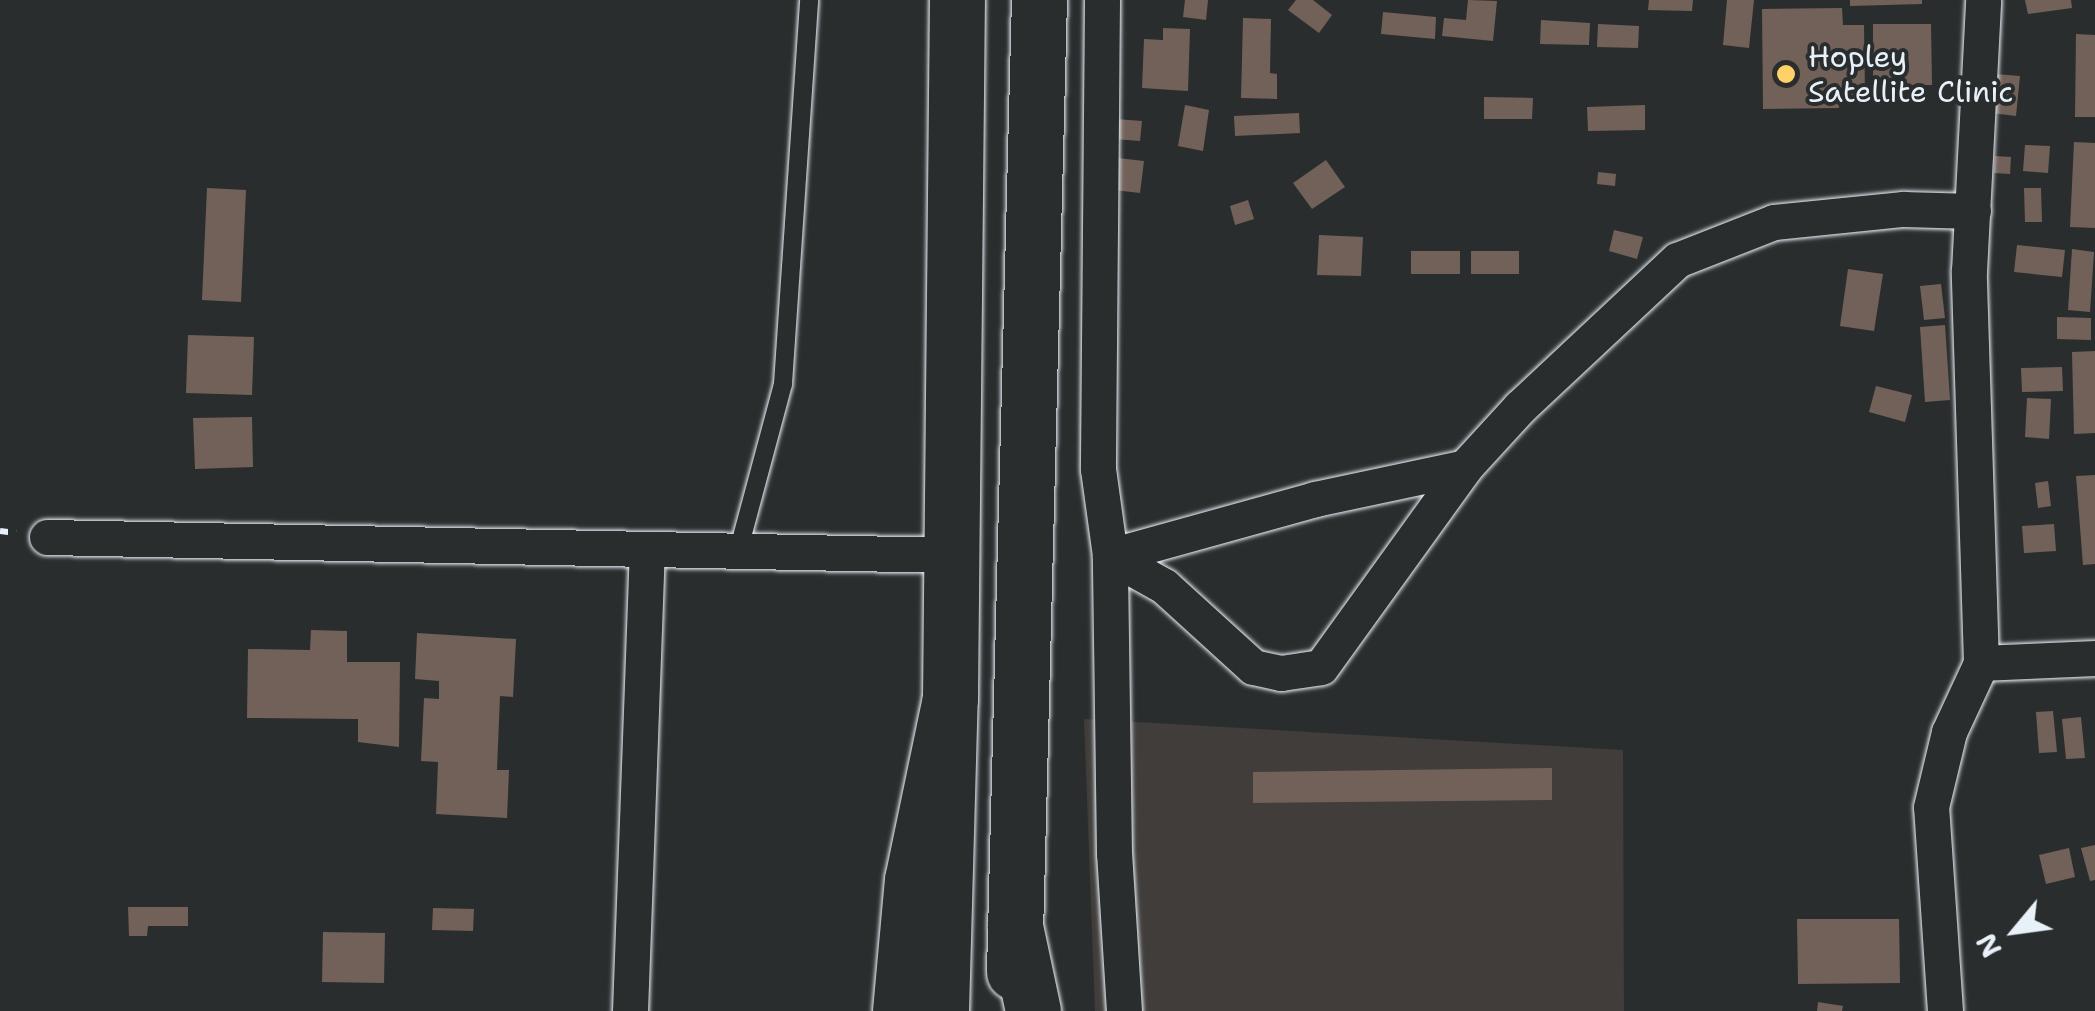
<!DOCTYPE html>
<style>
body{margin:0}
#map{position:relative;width:2095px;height:1011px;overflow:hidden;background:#2a2d2e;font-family:"Shantell Sans",sans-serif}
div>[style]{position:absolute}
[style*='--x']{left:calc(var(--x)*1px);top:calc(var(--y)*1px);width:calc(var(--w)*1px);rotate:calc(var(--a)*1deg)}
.built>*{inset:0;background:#403d3b}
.building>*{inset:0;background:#726159}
.path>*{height:6px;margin-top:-3px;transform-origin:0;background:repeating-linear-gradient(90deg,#e8f1f8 0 8px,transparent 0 16px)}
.roads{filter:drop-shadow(0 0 2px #e8f1f8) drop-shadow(0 0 2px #e8f1f8)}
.lane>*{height:18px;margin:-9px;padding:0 9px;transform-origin:9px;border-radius:9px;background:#2a2d2e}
.street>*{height:35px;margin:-17.5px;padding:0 17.5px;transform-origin:17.5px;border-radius:17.5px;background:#2a2d2e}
.primary>*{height:55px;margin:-27.5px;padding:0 27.5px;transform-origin:27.5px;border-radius:27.5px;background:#2a2d2e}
.highway>*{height:55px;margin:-27.5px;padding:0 27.5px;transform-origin:27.5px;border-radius:27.5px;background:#2a2d2e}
.dots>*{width:28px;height:28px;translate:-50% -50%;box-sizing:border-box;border:5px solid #2a2d2e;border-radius:50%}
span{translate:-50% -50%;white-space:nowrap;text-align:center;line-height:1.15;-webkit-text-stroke:8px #2a2d2e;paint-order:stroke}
.poi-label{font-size:30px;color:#e8f1f8}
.left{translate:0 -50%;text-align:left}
.north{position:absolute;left:1965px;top:881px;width:100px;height:100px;-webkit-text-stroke:8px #2a2d2e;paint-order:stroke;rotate:241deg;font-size:28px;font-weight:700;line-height:40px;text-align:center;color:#e8f1f8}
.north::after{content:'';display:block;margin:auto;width:35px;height:45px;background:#e8f1f8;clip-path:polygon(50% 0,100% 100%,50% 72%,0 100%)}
</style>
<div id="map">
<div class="built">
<div style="clip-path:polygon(1084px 719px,1623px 750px,1624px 1011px,1095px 1011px)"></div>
</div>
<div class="building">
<div style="clip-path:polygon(1185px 0,1208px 0,1206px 20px,1183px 17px)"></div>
<div style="clip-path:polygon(1296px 0,1313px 0,1332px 15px,1319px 33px,1288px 10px)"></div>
<div style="clip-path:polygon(1468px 0,1497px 1px,1493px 41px,1442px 36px,1444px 18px,1466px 20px)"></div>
<div style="clip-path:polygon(1649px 0,1693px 0,1692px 11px,1648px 10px)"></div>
<div style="clip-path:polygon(1727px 0,1754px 0,1749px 48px,1723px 45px)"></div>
<div style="clip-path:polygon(1850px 0,1922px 0,1922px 4px,1850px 6px)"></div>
<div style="clip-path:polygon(2025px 0,2071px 0,2072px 8px,2028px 14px)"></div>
<div style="clip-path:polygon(1842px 8px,1843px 25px,1864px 25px,1865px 95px,1839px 95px,1839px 108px,1763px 109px,1762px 9px)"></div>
<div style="clip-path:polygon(1383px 12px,1436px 17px,1435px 39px,1381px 34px)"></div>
<div style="clip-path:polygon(1243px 18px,1271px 19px,1270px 73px,1277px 74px,1277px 99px,1241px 98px)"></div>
<div style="clip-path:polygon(1541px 20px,1590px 23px,1589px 45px,1540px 44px)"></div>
<div style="clip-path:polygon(1598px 24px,1639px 26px,1638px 48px,1597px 47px)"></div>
<div style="clip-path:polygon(1873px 24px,1931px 24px,1932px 85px,1873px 85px)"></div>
<div style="clip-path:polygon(1163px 28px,1190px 29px,1188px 91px,1142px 88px,1144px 39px,1163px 40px)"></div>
<div style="clip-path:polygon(2076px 34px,2095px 35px,2095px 117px,2075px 117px)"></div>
<div style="clip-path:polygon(1995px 74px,2020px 76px,2016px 116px,1991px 113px)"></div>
<div style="clip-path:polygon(1484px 97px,1533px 98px,1532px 119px,1484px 119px)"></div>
<div style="clip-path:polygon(1185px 105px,1209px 110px,1203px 151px,1178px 146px)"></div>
<div style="clip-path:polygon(1645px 105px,1645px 130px,1588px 131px,1587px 107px)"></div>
<div style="clip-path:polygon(1299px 113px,1300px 133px,1235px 136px,1234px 116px)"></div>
<div style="clip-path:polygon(1116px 119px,1142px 121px,1140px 141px,1114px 139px)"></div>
<div style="clip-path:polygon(2074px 142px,2095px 143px,2095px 228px,2070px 227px)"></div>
<div style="clip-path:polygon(2025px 145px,2050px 146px,2048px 173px,2023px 171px)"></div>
<div style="clip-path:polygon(1995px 156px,2011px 157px,2010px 174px,1994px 173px)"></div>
<div style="clip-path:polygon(1118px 158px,1144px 161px,1140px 193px,1114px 190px)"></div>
<div style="clip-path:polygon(1326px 160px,1345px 187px,1312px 209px,1293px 183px)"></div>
<div style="clip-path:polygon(1598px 172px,1616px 174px,1615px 186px,1597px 184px)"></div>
<div style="clip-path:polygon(207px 188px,246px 190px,241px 302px,202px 300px)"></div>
<div style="clip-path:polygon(2024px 188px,2041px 188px,2042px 222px,2025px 222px)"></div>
<div style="clip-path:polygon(1248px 200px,1254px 219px,1235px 225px,1230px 206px)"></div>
<div style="clip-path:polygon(1614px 230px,1643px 237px,1637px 259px,1609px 251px)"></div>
<div style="clip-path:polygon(1319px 235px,1363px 237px,1361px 276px,1317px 275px)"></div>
<div style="clip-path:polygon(2017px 245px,2065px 250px,2062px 277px,2014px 272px)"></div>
<div style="clip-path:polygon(2072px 249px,2094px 252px,2090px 312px,2068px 310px)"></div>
<div style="clip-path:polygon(1411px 251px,1460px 251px,1460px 274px,1411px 274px)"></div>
<div style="clip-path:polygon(1471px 251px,1519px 251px,1519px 274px,1471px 274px)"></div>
<div style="clip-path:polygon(1848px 269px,1883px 274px,1874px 331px,1840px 326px)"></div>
<div style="clip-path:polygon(1941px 284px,1945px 318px,1924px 320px,1920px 286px)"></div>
<div style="clip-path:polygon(2057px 317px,2091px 318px,2091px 340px,2057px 339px)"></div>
<div style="clip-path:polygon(1945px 325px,1950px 400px,1925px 402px,1920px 327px)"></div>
<div style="clip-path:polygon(188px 335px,254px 337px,252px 395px,186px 393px)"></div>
<div style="clip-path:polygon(2095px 351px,2095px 433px,2074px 434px,2072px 352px)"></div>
<div style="clip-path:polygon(2062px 367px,2063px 391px,2022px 392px,2021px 368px)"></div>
<div style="clip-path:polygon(1876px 386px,1912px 395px,1905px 422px,1869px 412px)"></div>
<div style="clip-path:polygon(2027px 398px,2051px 399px,2049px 439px,2025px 437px)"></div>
<div style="clip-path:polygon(252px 417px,253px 467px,195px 469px,193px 418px)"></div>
<div style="clip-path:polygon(2095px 475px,2095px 564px,2083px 565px,2076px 476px)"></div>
<div style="clip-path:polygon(2048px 481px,2051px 506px,2038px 508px,2035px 483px)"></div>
<div style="clip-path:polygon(2054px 524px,2056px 551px,2024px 553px,2022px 526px)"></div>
<div style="clip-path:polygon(311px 630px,347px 631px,347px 662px,400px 662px,399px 747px,358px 742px,358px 719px,247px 718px,248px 649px,310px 650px)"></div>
<div style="clip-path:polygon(417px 633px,516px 639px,513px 697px,500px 696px,497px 770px,509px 770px,507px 818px,436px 814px,438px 762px,421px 761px,424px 698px,439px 699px,439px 681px,415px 679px)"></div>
<div style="clip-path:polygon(2053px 711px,2057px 752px,2039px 753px,2036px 712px)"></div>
<div style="clip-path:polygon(2081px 717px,2085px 758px,2066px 759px,2062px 719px)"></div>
<div style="clip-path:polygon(1552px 768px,1552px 800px,1253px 803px,1253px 772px)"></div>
<div style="clip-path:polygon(2095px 845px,2095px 880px,2090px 881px,2081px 848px)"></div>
<div style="clip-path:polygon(2069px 848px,2075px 877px,2046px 884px,2039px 855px)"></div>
<div style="clip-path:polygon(128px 907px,188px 907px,188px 926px,148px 926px,147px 936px,129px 936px)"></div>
<div style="clip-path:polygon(433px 908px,474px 909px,473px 931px,432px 930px)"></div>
<div style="clip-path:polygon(1797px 919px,1899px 919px,1900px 983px,1798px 984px)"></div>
<div style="clip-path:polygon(323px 932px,385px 933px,384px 983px,322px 982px)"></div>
<div style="clip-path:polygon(1818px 1002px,1843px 1006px,1842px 1011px,1817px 1011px)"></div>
</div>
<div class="path">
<div style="--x:0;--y:531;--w:16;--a:7"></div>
</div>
<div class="roads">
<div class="lane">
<div style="--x:738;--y:552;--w:174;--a:-75"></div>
<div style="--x:783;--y:384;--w:385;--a:-86.1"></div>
</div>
<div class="street">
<div style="--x:1102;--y:0;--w:469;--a:90.5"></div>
<div style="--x:1098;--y:469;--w:88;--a:82.1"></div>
<div style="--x:1110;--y:556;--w:62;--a:29.1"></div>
<div style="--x:1164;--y:586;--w:120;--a:42.3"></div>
<div style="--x:1253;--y:667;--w:29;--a:12"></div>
<div style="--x:1281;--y:673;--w:40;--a:-8.5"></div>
<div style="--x:1321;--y:667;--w:246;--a:-54.2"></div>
<div style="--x:1465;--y:467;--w:81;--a:-47.5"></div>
<div style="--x:1520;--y:407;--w:215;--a:-43.1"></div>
<div style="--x:1677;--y:260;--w:104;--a:-21.4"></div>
<div style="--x:1774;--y:222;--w:130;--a:-5.8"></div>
<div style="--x:1903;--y:209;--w:70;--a:1.6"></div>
<div style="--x:47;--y:537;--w:904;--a:1.14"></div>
<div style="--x:1981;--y:663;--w:114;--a:-2.5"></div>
<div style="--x:630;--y:1011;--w:459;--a:-87.9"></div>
<div style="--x:1124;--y:1011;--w:157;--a:-93.6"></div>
<div style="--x:1114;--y:854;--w:298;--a:-90.8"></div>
<div style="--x:1110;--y:556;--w:213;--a:-15.5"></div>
<div style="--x:1315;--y:499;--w:153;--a:-12"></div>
<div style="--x:1945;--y:1011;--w:204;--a:-93.9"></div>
<div style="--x:1931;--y:807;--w:77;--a:-76.5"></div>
<div style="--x:1949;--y:732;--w:76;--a:-65.1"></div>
<div style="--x:1981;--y:663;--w:392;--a:-91.8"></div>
<div style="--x:1969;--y:271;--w:271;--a:-87"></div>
</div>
<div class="primary">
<div style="--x:1014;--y:972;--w:972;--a:-88.53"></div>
<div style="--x:941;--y:1011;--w:313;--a:-88.4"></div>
<div style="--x:950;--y:698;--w:698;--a:-89.43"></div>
</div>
<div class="highway">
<div style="--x:1015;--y:926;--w:87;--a:78"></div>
<div style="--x:900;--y:1011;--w:132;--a:-84.8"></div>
<div style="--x:912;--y:880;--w:186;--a:-78.2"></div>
</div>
</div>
<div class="dots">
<div style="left:1786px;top:74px;background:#ffd166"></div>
</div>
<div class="poi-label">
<span class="left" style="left:1808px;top:74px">Hopley<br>Satellite Clinic</span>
</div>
<div class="north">N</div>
</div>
